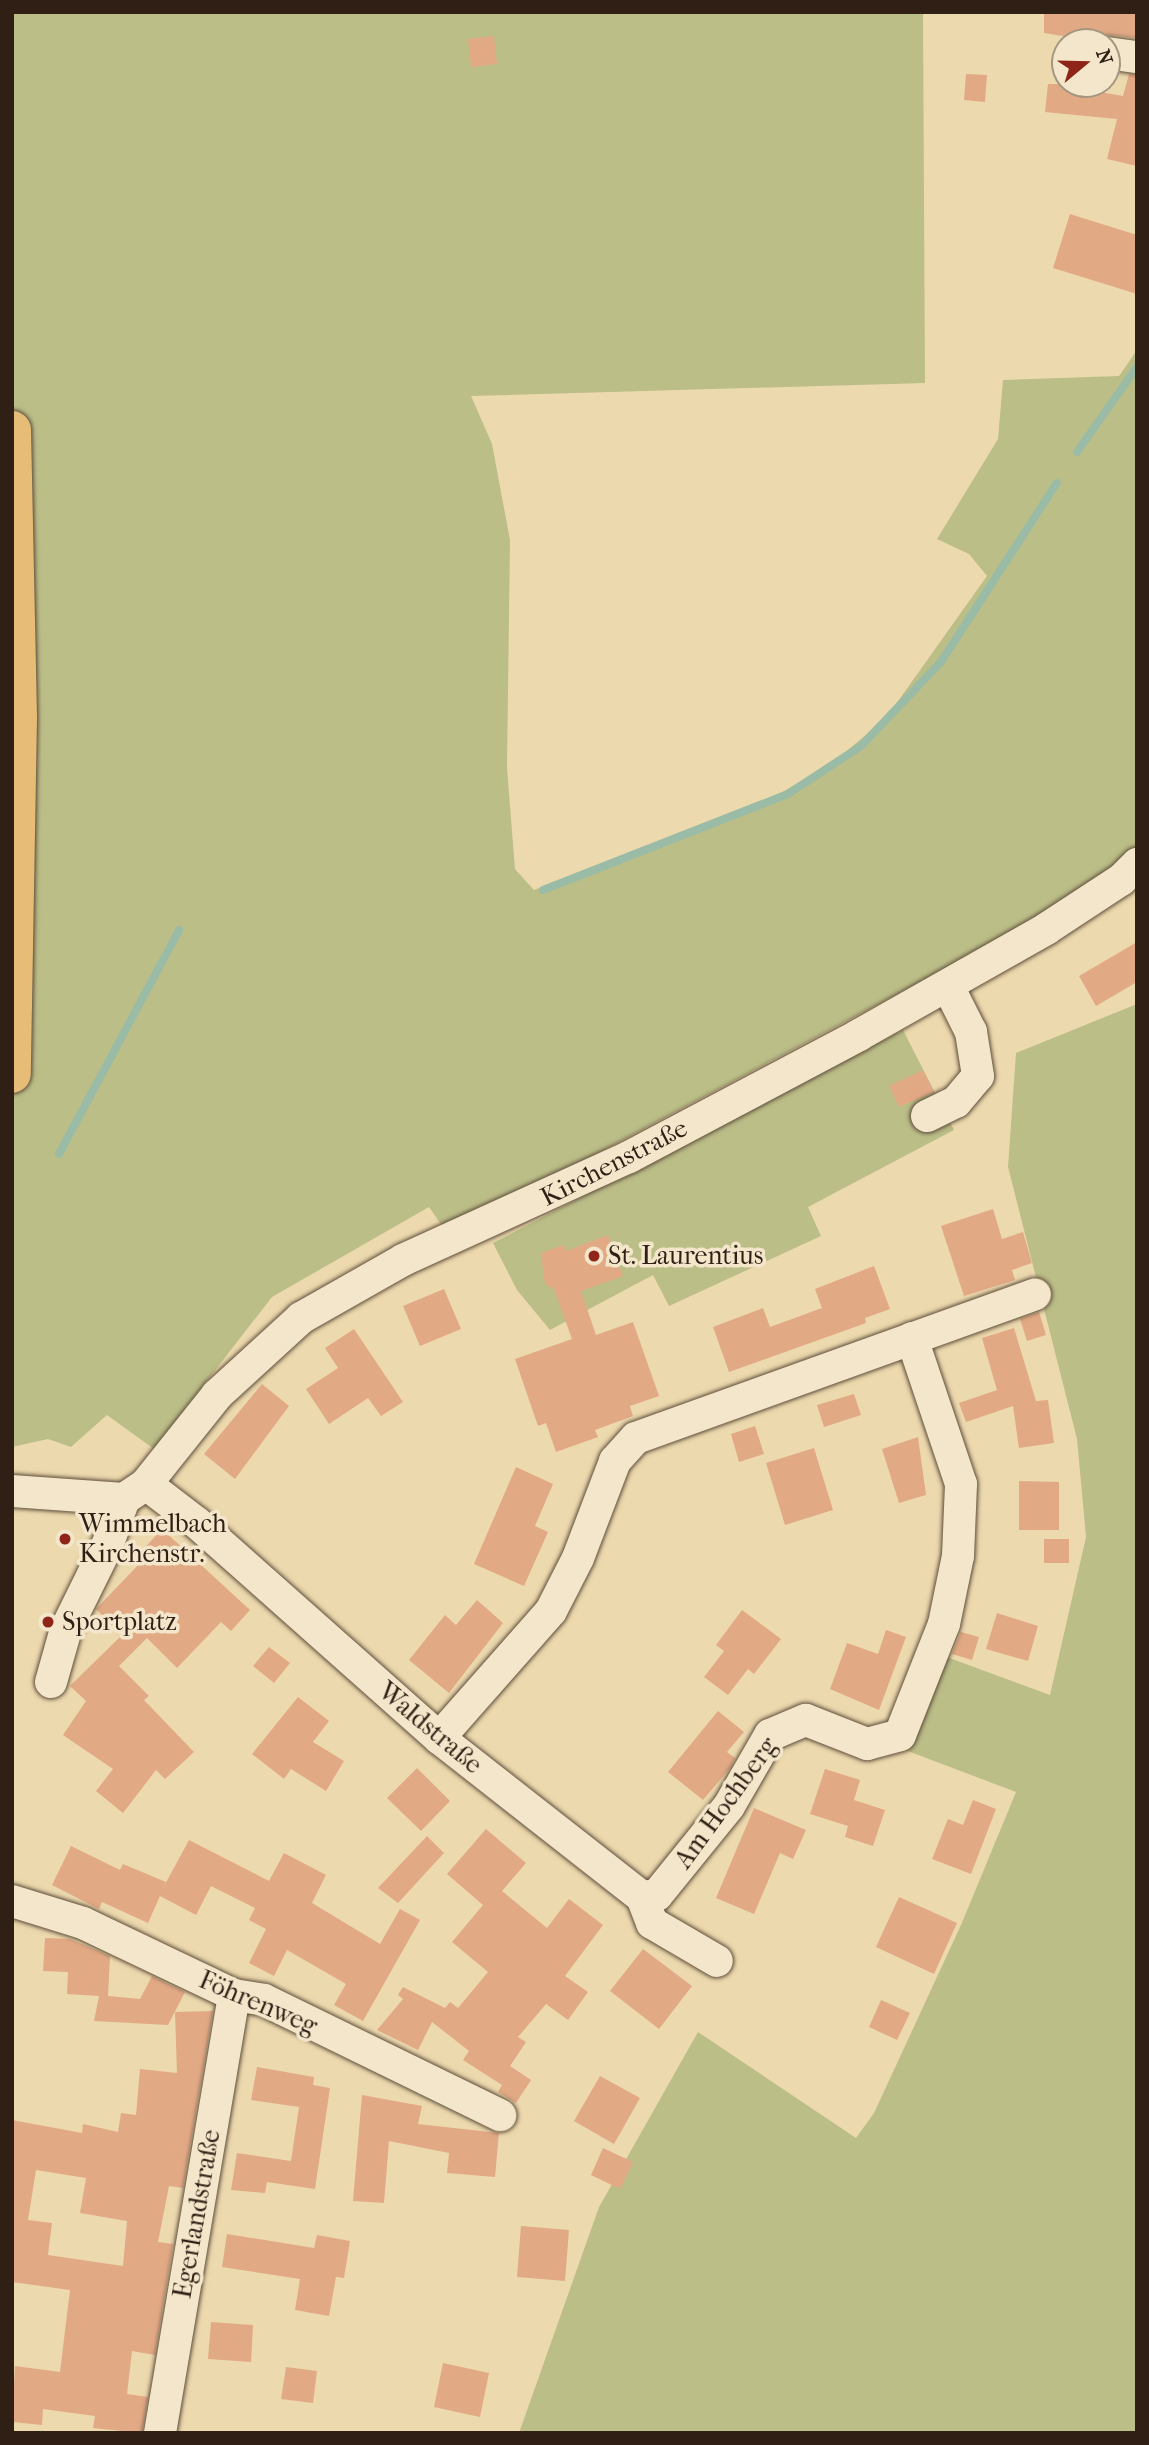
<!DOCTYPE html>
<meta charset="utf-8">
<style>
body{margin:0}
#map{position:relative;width:1149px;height:2445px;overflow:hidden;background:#edd9ae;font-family:"IM FELL French Canon",serif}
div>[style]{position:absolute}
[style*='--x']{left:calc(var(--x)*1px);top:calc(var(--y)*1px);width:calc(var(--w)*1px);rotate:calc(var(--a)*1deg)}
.green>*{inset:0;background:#bcbe88}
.stream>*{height:8px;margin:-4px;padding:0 4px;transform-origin:4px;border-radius:4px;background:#9abba6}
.building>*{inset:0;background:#e2a985}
.roads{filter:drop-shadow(0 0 2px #5e4e3b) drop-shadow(0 0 2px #5e4e3b)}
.minor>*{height:32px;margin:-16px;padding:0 16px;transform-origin:16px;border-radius:16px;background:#f3e6ca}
.major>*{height:38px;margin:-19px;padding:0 19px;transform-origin:19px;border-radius:19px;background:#e6bc77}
.dots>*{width:19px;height:19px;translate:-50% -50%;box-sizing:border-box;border:4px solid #f3e6ca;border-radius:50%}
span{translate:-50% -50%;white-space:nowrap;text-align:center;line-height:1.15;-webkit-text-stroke:7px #f3e6ca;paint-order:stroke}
.street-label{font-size:26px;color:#2f1f15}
.poi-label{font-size:26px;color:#2f1f15}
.left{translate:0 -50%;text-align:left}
.frame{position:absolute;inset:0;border:14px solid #2f1f15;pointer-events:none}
.north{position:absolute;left:1051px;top:28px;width:70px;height:70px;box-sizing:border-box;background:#f3e6ca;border:2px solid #a59682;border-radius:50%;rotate:71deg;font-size:19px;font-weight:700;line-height:28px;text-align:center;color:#2f1f15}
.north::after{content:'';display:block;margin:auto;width:24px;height:32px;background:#8f2418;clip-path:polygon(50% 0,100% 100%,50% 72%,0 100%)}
</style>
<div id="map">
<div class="green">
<div style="clip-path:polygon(12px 12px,923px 12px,925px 383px,471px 396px,492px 444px,510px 540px,507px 768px,515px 869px,534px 890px,781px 793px,836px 760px,886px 718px,987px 576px,969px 554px,937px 539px,998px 439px,1003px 380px,1119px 376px,1137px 350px,1137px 855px,1084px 895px,447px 1233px,429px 1207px,272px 1297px,154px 1449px,107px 1415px,71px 1447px,48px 1439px,12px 1447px)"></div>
<div style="clip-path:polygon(1137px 1004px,1137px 2433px,519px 2433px,599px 2207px,698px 2032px,856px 2138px,874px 2113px,961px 1925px,1016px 1792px,905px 1750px,944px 1656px,1050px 1695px,1086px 1537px,1077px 1439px,1008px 1167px,1016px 1053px)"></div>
<div style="clip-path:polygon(903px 1030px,954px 1130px,808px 1207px,821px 1236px,669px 1306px,653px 1275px,550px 1330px,517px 1290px,493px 1243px)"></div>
</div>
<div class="stream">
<div style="--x:1077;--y:452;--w:104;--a:-54.8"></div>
<div style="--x:543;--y:890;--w:263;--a:-21.4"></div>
<div style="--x:788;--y:794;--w:87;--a:-33.3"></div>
<div style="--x:861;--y:746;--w:116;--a:-46.4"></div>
<div style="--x:941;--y:662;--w:213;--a:-57.1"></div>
<div style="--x:59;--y:1154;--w:254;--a:-61.8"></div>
</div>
<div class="building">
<div style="clip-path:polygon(1044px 12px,1137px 12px,1137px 38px,1109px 35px,1094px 41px,1044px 33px)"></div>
<div style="clip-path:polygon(494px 36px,497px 64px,471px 67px,468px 39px)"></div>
<div style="clip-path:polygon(966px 74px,987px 75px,985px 102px,964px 100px)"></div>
<div style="clip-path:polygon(1129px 74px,1137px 75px,1137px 166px,1107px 159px,1117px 119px,1045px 112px,1048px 84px,1077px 84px,1077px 88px,1123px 96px)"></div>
<div style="clip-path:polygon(1070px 214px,1137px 235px,1137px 294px,1053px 268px)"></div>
<div style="clip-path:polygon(1137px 942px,1137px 982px,1096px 1006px,1079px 976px)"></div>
<div style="clip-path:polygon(923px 1070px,934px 1092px,899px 1107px,889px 1086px)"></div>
<div style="clip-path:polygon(993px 1209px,1002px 1239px,1023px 1232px,1032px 1263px,1012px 1270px,1015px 1280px,964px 1296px,941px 1226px)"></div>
<div style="clip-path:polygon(608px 1235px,612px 1247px,620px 1244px,627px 1262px,619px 1265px,623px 1276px,581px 1291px,596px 1335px,633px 1322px,659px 1396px,630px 1406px,633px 1416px,595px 1430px,598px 1437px,556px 1452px,546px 1423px,538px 1426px,515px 1359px,572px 1339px,554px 1289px,545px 1284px,541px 1253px,564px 1245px,566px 1251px)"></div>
<div style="clip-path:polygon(874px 1266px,890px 1309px,865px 1318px,866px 1323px,729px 1372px,713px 1327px,763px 1308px,770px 1327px,822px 1308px,815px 1289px)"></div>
<div style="clip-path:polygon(444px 1289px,461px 1329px,420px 1346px,403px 1306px)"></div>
<div style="clip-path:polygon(1039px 1312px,1046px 1335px,1027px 1341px,1020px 1319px)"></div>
<div style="clip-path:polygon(1014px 1328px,1036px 1401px,1048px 1400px,1054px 1443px,1019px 1448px,1013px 1406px,966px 1422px,959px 1403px,997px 1390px,982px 1338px)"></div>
<div style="clip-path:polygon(354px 1329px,403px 1402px,381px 1416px,368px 1398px,329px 1424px,306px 1389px,338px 1368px,325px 1348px)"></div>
<div style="clip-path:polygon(262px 1384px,289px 1406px,235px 1479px,204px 1454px)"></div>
<div style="clip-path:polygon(854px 1394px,861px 1415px,824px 1427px,817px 1405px)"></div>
<div style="clip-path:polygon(755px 1426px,764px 1454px,739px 1462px,731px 1434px)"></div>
<div style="clip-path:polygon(918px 1437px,926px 1495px,899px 1503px,882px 1449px)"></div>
<div style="clip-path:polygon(814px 1448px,833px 1510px,785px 1525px,766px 1463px)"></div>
<div style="clip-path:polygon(516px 1467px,553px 1484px,535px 1526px,548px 1532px,524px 1586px,474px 1564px)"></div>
<div style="clip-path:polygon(1019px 1481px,1059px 1482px,1059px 1530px,1019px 1530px)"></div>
<div style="clip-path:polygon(162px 1529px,250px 1610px,231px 1631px,221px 1622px,177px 1668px,147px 1638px,119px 1666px,149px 1696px,144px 1700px,194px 1752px,165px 1779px,156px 1770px,123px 1813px,96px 1791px,113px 1769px,63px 1735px,86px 1701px,70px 1686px,122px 1635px,96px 1609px,141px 1562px,136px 1557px)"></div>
<div style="clip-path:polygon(1044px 1539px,1069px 1539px,1069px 1563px,1044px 1563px)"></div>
<div style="clip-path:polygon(477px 1600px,503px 1623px,449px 1693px,409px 1660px,445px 1615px,456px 1625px)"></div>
<div style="clip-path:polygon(742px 1610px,781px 1639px,754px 1674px,748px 1669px,728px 1695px,704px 1677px,724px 1651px,716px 1645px)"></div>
<div style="clip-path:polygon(997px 1613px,1038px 1626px,1028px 1661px,986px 1649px)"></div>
<div style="clip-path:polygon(886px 1630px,906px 1637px,879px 1710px,830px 1689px,847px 1643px,878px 1654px)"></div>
<div style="clip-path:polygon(961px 1632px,979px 1637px,972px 1660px,952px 1654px)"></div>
<div style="clip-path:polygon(269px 1647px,290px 1663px,274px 1683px,253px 1666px)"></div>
<div style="clip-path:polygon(298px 1697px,329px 1721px,313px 1742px,344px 1761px,326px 1791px,291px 1769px,284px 1779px,252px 1754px)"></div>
<div style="clip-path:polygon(718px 1711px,744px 1732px,727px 1752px,735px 1758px,731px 1767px,703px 1800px,668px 1772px)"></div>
<div style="clip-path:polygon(417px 1768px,450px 1801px,421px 1831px,387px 1798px)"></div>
<div style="clip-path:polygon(825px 1769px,860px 1780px,854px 1800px,885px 1810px,873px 1846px,845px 1837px,848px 1826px,810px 1814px)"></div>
<div style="clip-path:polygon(973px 1800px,996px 1809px,971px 1874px,932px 1859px,948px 1819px,963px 1825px)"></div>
<div style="clip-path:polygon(754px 1808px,806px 1830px,793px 1859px,780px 1853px,754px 1914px,716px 1898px)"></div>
<div style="clip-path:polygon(486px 1829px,526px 1863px,502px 1891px,547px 1928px,569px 1899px,603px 1925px,565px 1976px,588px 1992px,568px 2020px,546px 2004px,518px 2037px,526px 2042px,510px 2066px,531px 2080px,516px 2103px,498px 2092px,502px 2085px,463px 2060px,469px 2051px,432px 2022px,418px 2050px,377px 2030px,403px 1999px,398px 1995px,403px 1987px,445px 2008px,450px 2002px,458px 2008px,488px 1972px,452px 1942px,483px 1905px,447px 1874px)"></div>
<div style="clip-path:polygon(427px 1836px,444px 1853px,398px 1903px,378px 1888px)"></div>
<div style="clip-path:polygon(189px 1840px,269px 1881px,284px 1853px,326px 1875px,312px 1903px,380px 1944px,400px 1909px,420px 1920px,363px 2021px,334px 2005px,346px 1984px,287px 1950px,274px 1976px,249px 1963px,266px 1929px,249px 1920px,255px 1908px,211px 1886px,196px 1915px,160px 1896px,148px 1923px,102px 1902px,99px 1909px,52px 1885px,71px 1846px,120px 1870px,123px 1864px,166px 1882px,162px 1890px)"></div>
<div style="clip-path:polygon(899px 1897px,957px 1923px,934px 1974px,876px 1947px)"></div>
<div style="clip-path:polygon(45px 1938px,70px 1939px,110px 1956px,108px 1996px,140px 1999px,152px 1976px,185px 1992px,168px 2025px,94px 2021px,99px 1996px,67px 1994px,68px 1972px,43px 1971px)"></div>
<div style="clip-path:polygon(643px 1949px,692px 1986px,659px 2029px,610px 1991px)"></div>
<div style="clip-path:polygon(881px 2000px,910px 2013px,897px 2040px,869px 2027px)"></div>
<div style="clip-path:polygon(evenodd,213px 2011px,183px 2188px,169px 2186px,158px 2242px,173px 2244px,155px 2355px,132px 2351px,127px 2394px,148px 2397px,142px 2433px,93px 2428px,95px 2416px,43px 2409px,42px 2425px,12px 2422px,15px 2366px,60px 2372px,70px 2290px,12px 2282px,12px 2120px,82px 2133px,83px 2124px,118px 2132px,121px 2113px,136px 2115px,140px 2069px,177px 2073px,175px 2012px,213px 2011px,36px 2170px,86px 2178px,80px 2213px,127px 2221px,123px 2266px,48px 2255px,52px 2223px,28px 2220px,36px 2170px)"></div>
<div style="clip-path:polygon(257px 2067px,314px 2077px,313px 2085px,330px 2088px,315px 2189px,267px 2182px,265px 2193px,231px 2190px,237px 2153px,291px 2161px,299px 2107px,251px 2100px)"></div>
<div style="clip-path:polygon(600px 2076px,640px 2098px,614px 2144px,574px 2121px)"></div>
<div style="clip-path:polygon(362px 2095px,422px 2106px,418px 2124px,499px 2133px,495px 2177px,447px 2173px,449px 2153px,389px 2141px,384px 2203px,353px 2201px)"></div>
<div style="clip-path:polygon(603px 2148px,633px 2162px,620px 2189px,591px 2175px)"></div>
<div style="clip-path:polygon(521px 2226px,569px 2230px,565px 2281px,517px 2277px)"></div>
<div style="clip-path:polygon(227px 2234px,314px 2248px,317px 2235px,350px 2241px,344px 2278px,336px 2277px,329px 2316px,295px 2310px,300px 2279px,222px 2267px)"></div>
<div style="clip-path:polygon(211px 2322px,253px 2325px,251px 2362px,208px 2359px)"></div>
<div style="clip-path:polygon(443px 2363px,489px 2373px,480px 2417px,434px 2407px)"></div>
<div style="clip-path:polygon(286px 2367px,317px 2371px,313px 2403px,281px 2399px)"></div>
</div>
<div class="roads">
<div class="minor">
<div style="--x:1107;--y:53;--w:30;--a:8"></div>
<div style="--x:927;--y:1116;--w:32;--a:-26"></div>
<div style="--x:956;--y:1102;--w:34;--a:-50"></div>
<div style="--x:978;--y:1076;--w:45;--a:-99"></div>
<div style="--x:971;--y:1032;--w:51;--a:-116.6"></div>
<div style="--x:146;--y:1484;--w:64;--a:37.4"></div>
<div style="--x:197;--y:1523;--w:324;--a:41.6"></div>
<div style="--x:439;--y:1738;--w:258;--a:38.1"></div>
<div style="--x:642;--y:1897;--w:28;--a:69"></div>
<div style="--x:652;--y:1923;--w:75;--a:30.3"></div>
<div style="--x:12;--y:1491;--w:112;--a:4.1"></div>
<div style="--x:124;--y:1499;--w:27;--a:-34"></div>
<div style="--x:146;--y:1484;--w:114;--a:-51.4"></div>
<div style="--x:217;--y:1395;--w:114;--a:-42.5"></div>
<div style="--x:301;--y:1318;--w:117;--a:-29.6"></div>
<div style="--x:403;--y:1260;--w:248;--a:-24.5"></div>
<div style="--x:629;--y:1157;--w:260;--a:-27.9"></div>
<div style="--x:859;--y:1035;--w:215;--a:-29.5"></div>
<div style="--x:1046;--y:929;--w:90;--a:-33.2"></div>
<div style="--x:1121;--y:880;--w:23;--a:-45"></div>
<div style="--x:51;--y:1682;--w:55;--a:-74.2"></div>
<div style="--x:66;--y:1629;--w:93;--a:-63.7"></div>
<div style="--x:107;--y:1546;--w:50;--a:-70.1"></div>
<div style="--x:439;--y:1738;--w:169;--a:-48.6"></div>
<div style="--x:551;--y:1611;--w:59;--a:-63"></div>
<div style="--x:578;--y:1558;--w:104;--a:-69.1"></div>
<div style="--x:615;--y:1461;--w:31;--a:-48"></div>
<div style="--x:636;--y:1438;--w:424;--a:-19.8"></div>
<div style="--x:642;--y:1897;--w:15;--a:-8"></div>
<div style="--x:657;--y:1895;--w:114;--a:-51"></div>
<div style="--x:729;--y:1806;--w:82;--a:-60"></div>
<div style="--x:770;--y:1735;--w:39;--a:-23"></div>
<div style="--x:806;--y:1720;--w:66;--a:21.5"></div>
<div style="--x:867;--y:1744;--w:34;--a:-15"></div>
<div style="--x:900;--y:1735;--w:119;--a:-68.4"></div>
<div style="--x:944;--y:1624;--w:69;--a:-78.4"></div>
<div style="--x:958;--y:1556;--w:72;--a:-87.6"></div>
<div style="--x:961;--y:1484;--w:154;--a:-108.6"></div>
<div style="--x:12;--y:1901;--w:74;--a:17.2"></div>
<div style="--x:83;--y:1923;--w:167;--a:25.5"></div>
<div style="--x:234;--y:1995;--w:30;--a:9"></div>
<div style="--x:264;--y:2000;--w:263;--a:26"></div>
<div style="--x:160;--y:2433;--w:444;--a:-80.4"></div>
</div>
<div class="major">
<div style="--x:12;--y:430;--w:288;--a:88.8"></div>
<div style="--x:18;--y:718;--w:356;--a:91"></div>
</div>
</div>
<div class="dots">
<div style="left:594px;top:1256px;background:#8f2418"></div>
<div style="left:65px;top:1539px;background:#8f2418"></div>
<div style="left:48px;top:1622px;background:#8f2418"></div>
</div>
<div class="street-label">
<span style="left:614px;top:1163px;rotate:-27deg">Kirchenstraße</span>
<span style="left:430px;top:1728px;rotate:40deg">Waldstraße</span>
<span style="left:726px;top:1803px;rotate:-54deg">Am Hochberg</span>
<span style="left:258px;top:2003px;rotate:23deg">Föhrenweg</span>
<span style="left:197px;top:2214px;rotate:-80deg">Egerlandstraße</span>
</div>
<div class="poi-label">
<span class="left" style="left:608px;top:1256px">St. Laurentius</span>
<span class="left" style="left:79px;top:1539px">Wimmelbach<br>Kirchenstr.</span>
<span class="left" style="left:62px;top:1622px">Sportplatz</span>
</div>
<div class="frame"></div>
<div class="north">N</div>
</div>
